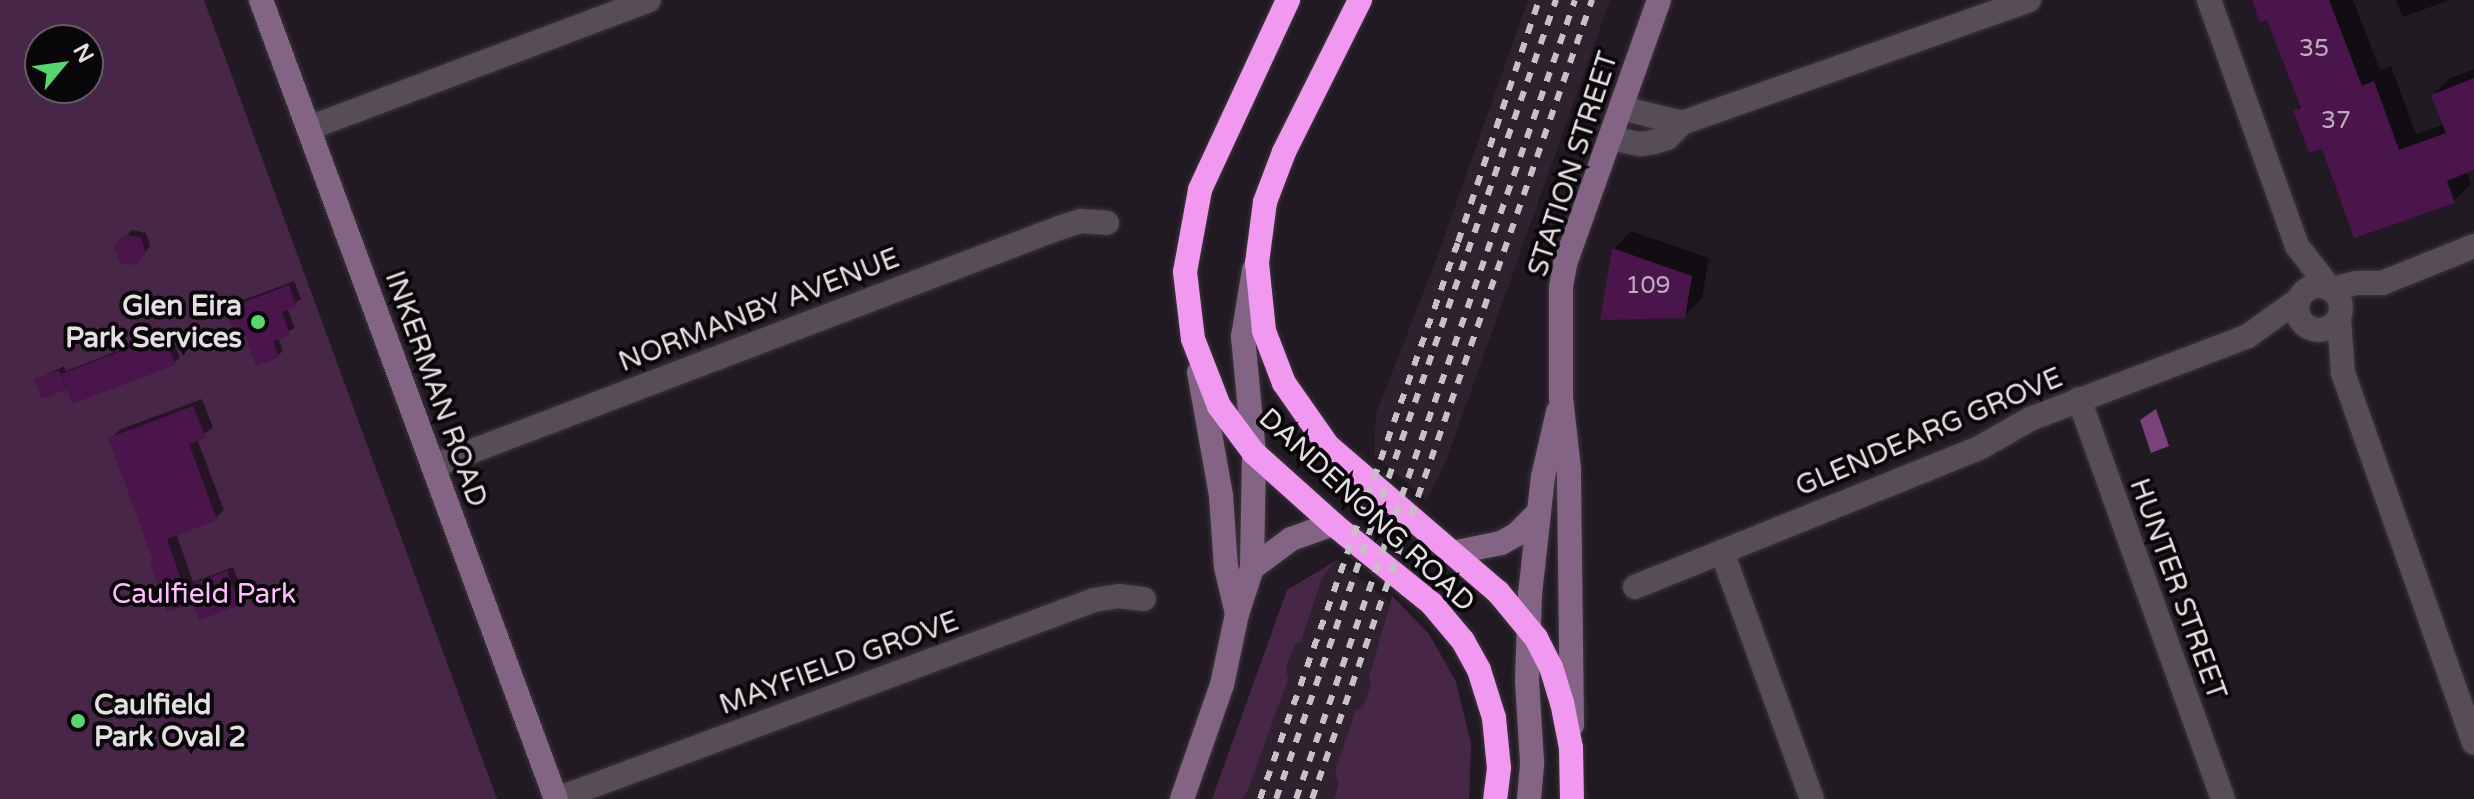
<!DOCTYPE html>
<style>
body{margin:0}
#map{position:relative;width:2474px;height:799px;overflow:hidden;background:#221a22;font-family:"Varela Round",sans-serif}
div>[style]{position:absolute}
[style*='--x']{left:calc(var(--x)*1px);top:calc(var(--y)*1px);width:calc(var(--w)*1px);rotate:calc(var(--a)*1deg)}
.built>*{inset:0;background:#2f222f}
.green>*{inset:0;background:#482648}
.water>*{inset:0;background:#7a427a}
.shadow>*{inset:0;background:#0007}
.building>*{inset:0;background:#4a154b}
.roads{filter:drop-shadow(0 0 2px #3c353c) drop-shadow(0 0 2px #3c353c)}
.street>*{height:24px;margin:-12px;padding:0 12px;transform-origin:12px;border-radius:12px;background:#564d56}
.street>.ring{margin:-12px;padding:0;box-sizing:content-box;background:none;border:24px solid #564d56;border-radius:50%}
.secondary>*{height:24px;margin:-12px;padding:0 12px;transform-origin:12px;border-radius:12px;background:#846484}
.highway>*{height:24px;margin:-12px;padding:0 12px;transform-origin:12px;border-radius:12px;background:#f198f0}
.rail>*{height:6px;margin-top:-3px;transform-origin:0;background:repeating-linear-gradient(90deg,#c7c1c6 0 10px,transparent 0 20px)}
.dots>*{width:22px;height:22px;translate:-50% -50%;box-sizing:border-box;border:4px solid #0a070a;border-radius:50%}
span{translate:-50% -50%;white-space:nowrap;text-align:center;line-height:1.15;-webkit-text-stroke:8px #0a070a;paint-order:stroke}
.number-label{font-size:24px;color:#beacbe}
.number-label span{-webkit-text-stroke-width:0}
.street-label{font-size:28px;color:#e5dfe4}
.poi-label{font-size:28px;color:#e5dfe4;font-weight:700}
.right{translate:-100% -50%;text-align:right}
.left{translate:0 -50%;text-align:left}
.park-label{font-size:28px;color:#febdfd}
.north{position:absolute;left:24px;top:24px;width:80px;height:80px;box-sizing:border-box;background:#0a070a;border:2px solid #625d61;border-radius:50%;rotate:61deg;font-size:22px;font-weight:700;line-height:32px;text-align:center;color:#e5dfe4}
.north::after{content:'';display:block;margin:auto;width:28px;height:36px;background:#59d56f;clip-path:polygon(50% 0,100% 100%,50% 72%,0 100%)}
</style>
<div id="map">
<div class="built">
<div style="clip-path:polygon(1528px 0,1610px 0,1446px 461px,1427px 499px,1374px 455px,1376px 413px,1434px 266px)"></div>
<div style="clip-path:polygon(1337px 560px,1390px 603px,1369px 677px,1371px 684px,1334px 799px,1242px 799px,1295px 644px,1301px 642px,1322px 578px)"></div>
</div>
<div class="green">
<div style="clip-path:polygon(evenodd,0 0,204px 0,497px 799px,0 799px,0 0,40px 40px,88px 40px,88px 88px,40px 88px,40px 40px)"></div>
<div style="clip-path:polygon(1337px 560px,1322px 578px,1301px 642px,1295px 644px,1286px 669px,1288px 679px,1248px 790px,1242px 799px,1212px 799px,1287px 590px)"></div>
<div style="clip-path:polygon(1392px 596px,1429px 634px,1456px 682px,1471px 744px,1469px 799px,1334px 799px,1339px 783px,1335px 771px,1356px 710px,1363px 707px,1371px 684px,1369px 677px)"></div>
</div>
<div class="water">
<div style="clip-path:polygon(2156px 409px,2169px 446px,2151px 453px,2140px 420px)"></div>
</div>
<div class="shadow">
<div style="clip-path:polygon(2254px 0,2353px 0,2380px 70px,2391px 66px,2416px 134px,2445px 124px,2433px 95px,2450px 78px,2474px 69px,2474px 168px,2467px 171px,2471px 184px,2454px 201px,2323px 146px,2295px 111px,2302px 104px,2268px 18px)"></div>
<div style="clip-path:polygon(2396px 0,2450px 0,2403px 17px)"></div>
<div style="clip-path:polygon(132px 230px,146px 233px,150px 246px,141px 257px,126px 236px)"></div>
<div style="clip-path:polygon(1631px 231px,1709px 258px,1702px 298px,1684px 316px,1603px 318px,1614px 249px)"></div>
<div style="clip-path:polygon(294px 281px,301px 299px,287px 308px,295px 328px,278px 337px,283px 351px,277px 356px,227px 309px,233px 304px)"></div>
<div style="clip-path:polygon(169px 331px,180px 358px,174px 363px,65px 388px,36px 380px,64px 366px,66px 371px)"></div>
<div style="clip-path:polygon(202px 399px,213px 428px,197px 439px,224px 510px,216px 518px,176px 533px,193px 582px,233px 567px,244px 597px,239px 603px,193px 599px,189px 603px,155px 559px,111px 438px,119px 430px)"></div>
</div>
<div class="building">
<div style="clip-path:polygon(2252px 0,2329px 0,2362px 86px,2374px 81px,2399px 150px,2446px 133px,2431px 95px,2474px 78px,2474px 170px,2447px 181px,2455px 203px,2354px 238px,2322px 149px,2309px 153px,2293px 110px,2301px 108px,2267px 20px,2260px 23px)"></div>
<div style="clip-path:polygon(124px 234px,141px 238px,146px 253px,136px 265px,120px 263px,114px 247px)"></div>
<div style="clip-path:polygon(1612px 248px,1692px 276px,1685px 318px,1600px 320px)"></div>
<div style="clip-path:polygon(289px 285px,296px 306px,282px 312px,290px 335px,273px 341px,279px 358px,256px 366px,242px 327px,233px 331px,225px 309px)"></div>
<div style="clip-path:polygon(164px 335px,176px 365px,72px 404px,61px 374px)"></div>
<div style="clip-path:polygon(59px 370px,66px 390px,41px 399px,34px 379px)"></div>
<div style="clip-path:polygon(193px 406px,206px 438px,189px 444px,217px 520px,167px 539px,190px 605px,167px 612px,150px 561px,153px 560px,108px 438px)"></div>
<div style="clip-path:polygon(227px 571px,240px 605px,199px 620px,186px 586px)"></div>
</div>
<div class="roads">
<div class="street">
<div style="--x:2209;--y:0;--w:261;--a:70.3"></div>
<div style="--x:2297;--y:246;--w:52;--a:52"></div>
<div style="--x:1621;--y:108;--w:63;--a:13.8"></div>
<div style="--x:309;--y:128;--w:363;--a:-20.6"></div>
<div style="--x:1611;--y:138;--w:30;--a:12"></div>
<div style="--x:1640;--y:144;--w:14;--a:-8"></div>
<div style="--x:1654;--y:142;--w:14;--a:-17"></div>
<div style="--x:1667;--y:138;--w:21;--a:-45"></div>
<div style="--x:1682;--y:123;--w:368;--a:-19.5"></div>
<div class="ring" style="left:2297px;top:286px;width:20px;height:20px"></div>
<div style="--x:2332;--y:289;--w:25;--a:-14"></div>
<div style="--x:2356;--y:283;--w:26;--a:0"></div>
<div style="--x:2382;--y:283;--w:99;--a:-21.9"></div>
<div style="--x:2339;--y:319;--w:54;--a:85.8"></div>
<div style="--x:2343;--y:373;--w:392;--a:70.5"></div>
<div style="--x:2079;--y:399;--w:425;--a:70.2"></div>
<div style="--x:433;--y:466;--w:670;--a:-20.82"></div>
<div style="--x:1059;--y:228;--w:23;--a:-18"></div>
<div style="--x:1081;--y:221;--w:26;--a:4"></div>
<div style="--x:1722;--y:552;--w:263;--a:70"></div>
<div style="--x:1635;--y:587;--w:373;--a:-22"></div>
<div style="--x:1981;--y:447;--w:56;--a:-29.7"></div>
<div style="--x:2030;--y:419;--w:233;--a:-20.8"></div>
<div style="--x:2248;--y:336;--w:62;--a:-35.8"></div>
<div style="--x:557;--y:799;--w:573;--a:-20.33"></div>
<div style="--x:1094;--y:600;--w:25;--a:-9"></div>
<div style="--x:1119;--y:596;--w:25;--a:7"></div>
</div>
<div class="secondary">
<div style="--x:261;--y:0;--w:852;--a:69.74"></div>
<div style="--x:1199;--y:372;--w:126;--a:79.9"></div>
<div style="--x:1221;--y:496;--w:71;--a:86"></div>
<div style="--x:1226;--y:567;--w:48;--a:76.8"></div>
<div style="--x:1452;--y:553;--w:50;--a:-11.5"></div>
<div style="--x:1501;--y:543;--w:18;--a:-29"></div>
<div style="--x:1517;--y:534;--w:31;--a:-45"></div>
<div style="--x:1252;--y:568;--w:49;--a:-36.6"></div>
<div style="--x:1291;--y:539;--w:45;--a:-19.7"></div>
<div style="--x:1572;--y:725;--w:256;--a:-90.7"></div>
<div style="--x:1569;--y:469;--w:71;--a:-96.4"></div>
<div style="--x:1561;--y:398;--w:111;--a:-90"></div>
<div style="--x:1561;--y:287;--w:23;--a:-80"></div>
<div style="--x:1565;--y:264;--w:280;--a:-70.4"></div>
<div style="--x:1182;--y:799;--w:121;--a:-70.7"></div>
<div style="--x:1222;--y:685;--w:73;--a:-78.1"></div>
<div style="--x:1237;--y:614;--w:48;--a:-71.9"></div>
<div style="--x:1252;--y:568;--w:115;--a:-89"></div>
<div style="--x:1254;--y:453;--w:117;--a:-95.4"></div>
<div style="--x:1243;--y:337;--w:68;--a:-80.7"></div>
<div style="--x:1529;--y:799;--w:37;--a:-85"></div>
<div style="--x:1532;--y:762;--w:81;--a:-93.5"></div>
<div style="--x:1527;--y:681;--w:87;--a:-88"></div>
<div style="--x:1530;--y:594;--w:118;--a:-83.7"></div>
<div style="--x:1543;--y:477;--w:67;--a:-77"></div>
</div>
<div class="highway">
<div style="--x:1288;--y:0;--w:209;--a:114.9"></div>
<div style="--x:1200;--y:190;--w:83;--a:100.4"></div>
<div style="--x:1185;--y:272;--w:67;--a:83.2"></div>
<div style="--x:1193;--y:339;--w:72;--a:68.8"></div>
<div style="--x:1219;--y:406;--w:59;--a:53.3"></div>
<div style="--x:1254;--y:453;--w:106;--a:41.9"></div>
<div style="--x:1333;--y:524;--w:127;--a:38.9"></div>
<div style="--x:1432;--y:604;--w:48;--a:50"></div>
<div style="--x:1463;--y:641;--w:33;--a:61"></div>
<div style="--x:1479;--y:670;--w:50;--a:72.6"></div>
<div style="--x:1494;--y:718;--w:50;--a:84.3"></div>
<div style="--x:1499;--y:768;--w:31;--a:97"></div>
<div style="--x:1360;--y:0;--w:170;--a:116.6"></div>
<div style="--x:1284;--y:152;--w:53;--a:110.8"></div>
<div style="--x:1265;--y:202;--w:62;--a:97.5"></div>
<div style="--x:1257;--y:263;--w:68;--a:84.1"></div>
<div style="--x:1264;--y:331;--w:56;--a:69"></div>
<div style="--x:1284;--y:383;--w:77;--a:55.1"></div>
<div style="--x:1328;--y:446;--w:224;--a:40.7"></div>
<div style="--x:1498;--y:592;--w:60;--a:50.4"></div>
<div style="--x:1536;--y:638;--w:33;--a:63"></div>
<div style="--x:1551;--y:667;--w:37;--a:73"></div>
<div style="--x:1562;--y:702;--w:47;--a:78.9"></div>
<div style="--x:1571;--y:748;--w:51;--a:88.9"></div>
</div>
</div>
<div class="rail">
<div style="--x:1260;--y:799;--w:591;--a:-70.43"></div>
<div style="--x:1458;--y:242;--w:255;--a:-71.5"></div>
<div style="--x:1276;--y:799;--w:847;--a:-70.69"></div>
<div style="--x:1296;--y:799;--w:846;--a:-70.75"></div>
<div style="--x:1312;--y:799;--w:847;--a:-70.69"></div>
</div>
<div class="dots">
<div style="left:258px;top:322px;background:#59d56f"></div>
<div style="left:78px;top:721px;background:#59d56f"></div>
</div>
<div class="number-label">
<span style="left:2314px;top:49px">35</span>
<span style="left:2336px;top:121px">37</span>
<span style="left:1648px;top:286px">109</span>
</div>
<div class="street-label">
<span style="left:1573px;top:164px;rotate:-72deg">STATION STREET</span>
<span style="left:759px;top:310px;rotate:-21deg">NORMANBY AVENUE</span>
<span style="left:436px;top:389px;rotate:70deg">INKERMAN ROAD</span>
<span style="left:1929px;top:432px;rotate:-23deg">GLENDEARG GROVE</span>
<span style="left:1367px;top:510px;rotate:43deg">DANDENONG ROAD</span>
<span style="left:2178px;top:589px;rotate:70deg">HUNTER STREET</span>
<span style="left:839px;top:663px;rotate:-20deg">MAYFIELD GROVE</span>
</div>
<div class="poi-label">
<span class="right" style="left:242px;top:322px">Glen Eira<br>Park Services</span>
<span class="left" style="left:94px;top:721px">Caulfield<br>Park Oval 2</span>
</div>
<div class="park-label">
<span style="left:204px;top:594px">Caulfield Park</span>
</div>
<div class="north">N</div>
</div>
